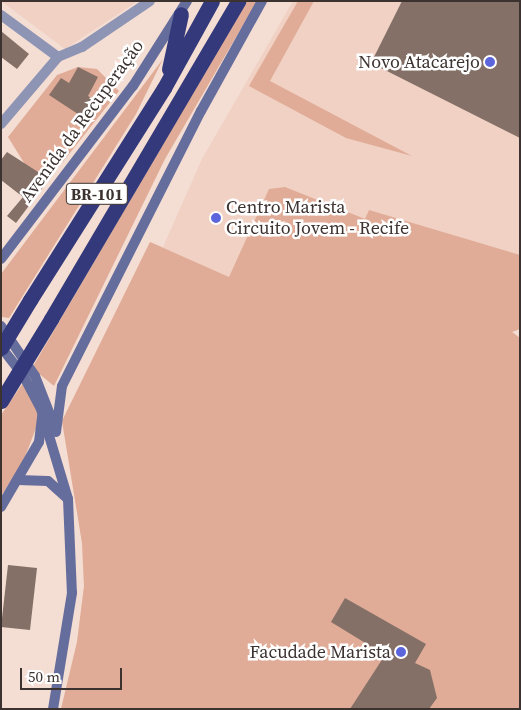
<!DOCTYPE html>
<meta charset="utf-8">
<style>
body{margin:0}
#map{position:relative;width:521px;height:710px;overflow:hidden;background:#f4ddd3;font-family:"Source Serif 4",serif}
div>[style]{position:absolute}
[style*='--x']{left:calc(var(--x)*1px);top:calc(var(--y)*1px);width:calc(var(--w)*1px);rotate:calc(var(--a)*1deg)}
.built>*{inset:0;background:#f0d1c4}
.green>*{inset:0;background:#e0ac97}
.building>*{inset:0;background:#847067}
.street>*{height:10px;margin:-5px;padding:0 5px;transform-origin:5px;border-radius:5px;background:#8d94b4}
.secondary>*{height:10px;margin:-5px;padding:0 5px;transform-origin:5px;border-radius:5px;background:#656d9c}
.highway>*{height:15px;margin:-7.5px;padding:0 7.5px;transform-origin:7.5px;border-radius:7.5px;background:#33397a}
.highway-bridge>*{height:15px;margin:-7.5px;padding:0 7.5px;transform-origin:7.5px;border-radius:7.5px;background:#33397a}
.dots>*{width:14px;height:14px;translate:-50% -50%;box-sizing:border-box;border:2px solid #fff;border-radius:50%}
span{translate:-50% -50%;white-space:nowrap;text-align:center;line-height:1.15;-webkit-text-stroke:5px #fff;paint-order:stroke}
.shield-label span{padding:1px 4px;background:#fff;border:1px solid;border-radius:4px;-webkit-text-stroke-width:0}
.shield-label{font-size:16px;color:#3c322f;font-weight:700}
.poi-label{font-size:18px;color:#3c322f}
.right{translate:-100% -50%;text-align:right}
.left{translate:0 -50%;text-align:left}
.street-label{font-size:18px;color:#3c322f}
.frame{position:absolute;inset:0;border:2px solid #3c322f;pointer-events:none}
.scale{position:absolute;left:20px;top:668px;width:102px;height:22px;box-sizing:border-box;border:2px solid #3c322f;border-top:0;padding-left:6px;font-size:15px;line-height:18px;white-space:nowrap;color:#3c322f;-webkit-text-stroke:4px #fff;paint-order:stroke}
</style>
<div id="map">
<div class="built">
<div style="clip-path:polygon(1px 1px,138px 1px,65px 49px)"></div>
<div style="clip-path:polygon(293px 1px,520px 1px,520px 329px,512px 332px,520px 338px,520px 709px,61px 709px,77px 642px,84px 586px,82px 543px,62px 421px,150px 242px,163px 247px,202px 159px)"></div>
</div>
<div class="green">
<div style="clip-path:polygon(247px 1px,257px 1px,165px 159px,54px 386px,32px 368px)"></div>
<div style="clip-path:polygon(298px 1px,314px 1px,270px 81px,412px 156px,346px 138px,249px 86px)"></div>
<div style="clip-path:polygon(163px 59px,136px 114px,9px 318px,2px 317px,1px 274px)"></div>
<div style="clip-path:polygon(78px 67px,97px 69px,119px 91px,47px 182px,26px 166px,8px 137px,57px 75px)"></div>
<div style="clip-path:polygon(285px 187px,365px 219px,369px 210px,520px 255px,520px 329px,512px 332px,520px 338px,520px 709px,61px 709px,77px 642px,84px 586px,82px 543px,62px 421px,150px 242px,229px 277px,269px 189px)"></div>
<div style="clip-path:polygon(23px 383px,41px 415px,23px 462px,1px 496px,1px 415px)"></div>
</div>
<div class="building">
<div style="clip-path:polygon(402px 1px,520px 1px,520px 138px,371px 63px)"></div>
<div style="clip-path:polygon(1px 31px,29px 54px,17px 69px,1px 57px)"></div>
<div style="clip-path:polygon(78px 67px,98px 77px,88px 96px,96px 101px,84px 118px,49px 95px,61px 78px,69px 83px)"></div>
<div style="clip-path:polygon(7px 152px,49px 179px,16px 223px,7px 216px,23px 197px,1px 180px,1px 160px)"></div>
<div style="clip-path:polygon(8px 565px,37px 568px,30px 630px,1px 627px)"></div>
<div style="clip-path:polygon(345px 598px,426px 644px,415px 663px,430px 670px,437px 698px,429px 709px,350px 709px,385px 655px,331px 622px)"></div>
</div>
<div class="street">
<div style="--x:1;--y:15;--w:71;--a:36.4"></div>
<div style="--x:1;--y:124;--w:88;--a:-49.6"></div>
<div style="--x:58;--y:57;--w:26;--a:-23"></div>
<div style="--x:82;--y:47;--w:82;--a:-34.1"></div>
</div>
<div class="secondary">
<div style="--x:1;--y:259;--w:218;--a:-52.7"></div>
<div style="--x:133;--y:86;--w:101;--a:-57.6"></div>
<div style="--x:1;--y:326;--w:60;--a:55.8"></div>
<div style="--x:35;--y:376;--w:53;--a:68.8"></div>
<div style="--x:1;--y:347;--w:36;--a:52"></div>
<div style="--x:23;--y:375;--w:38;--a:62"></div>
<div style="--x:41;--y:409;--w:94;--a:73.3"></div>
<div style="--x:68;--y:499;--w:94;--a:87.6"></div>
<div style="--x:72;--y:593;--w:118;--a:99.3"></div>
<div style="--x:56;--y:432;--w:46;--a:-82.6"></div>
<div style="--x:62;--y:386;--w:308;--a:-63.2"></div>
<div style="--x:201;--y:111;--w:126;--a:-61"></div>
<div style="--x:18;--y:480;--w:30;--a:2"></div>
<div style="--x:48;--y:481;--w:25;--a:42"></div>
<div style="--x:1;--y:507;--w:75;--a:-59.7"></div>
<div style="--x:39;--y:442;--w:26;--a:-83"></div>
</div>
<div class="highway">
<div style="--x:169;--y:69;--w:56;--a:-77.7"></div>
<div style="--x:30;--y:300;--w:251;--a:-57.7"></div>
<div style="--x:164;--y:88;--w:99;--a:-61.1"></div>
<div style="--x:51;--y:319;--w:369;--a:-59.5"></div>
</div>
<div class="highway-bridge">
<div style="--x:1;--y:348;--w:56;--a:-58.9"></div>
<div style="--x:1;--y:401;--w:96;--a:-58.6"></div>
</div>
<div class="dots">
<div style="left:490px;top:62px;background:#5c65dc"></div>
<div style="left:216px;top:218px;background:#5c65dc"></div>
<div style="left:401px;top:652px;background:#5c65dc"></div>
</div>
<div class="shield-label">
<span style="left:97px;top:194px">BR-101</span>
</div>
<div class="poi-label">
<span class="right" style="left:480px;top:62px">Novo Atacarejo</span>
<span class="left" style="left:226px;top:218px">Centro Marista<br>Circuito Jovem - Recife</span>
<span class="right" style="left:391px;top:652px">Facudade Marista</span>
</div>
<div class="street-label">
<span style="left:82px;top:121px;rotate:-54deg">Avenida da Recuperação</span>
</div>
<div class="frame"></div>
<div class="scale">50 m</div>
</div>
